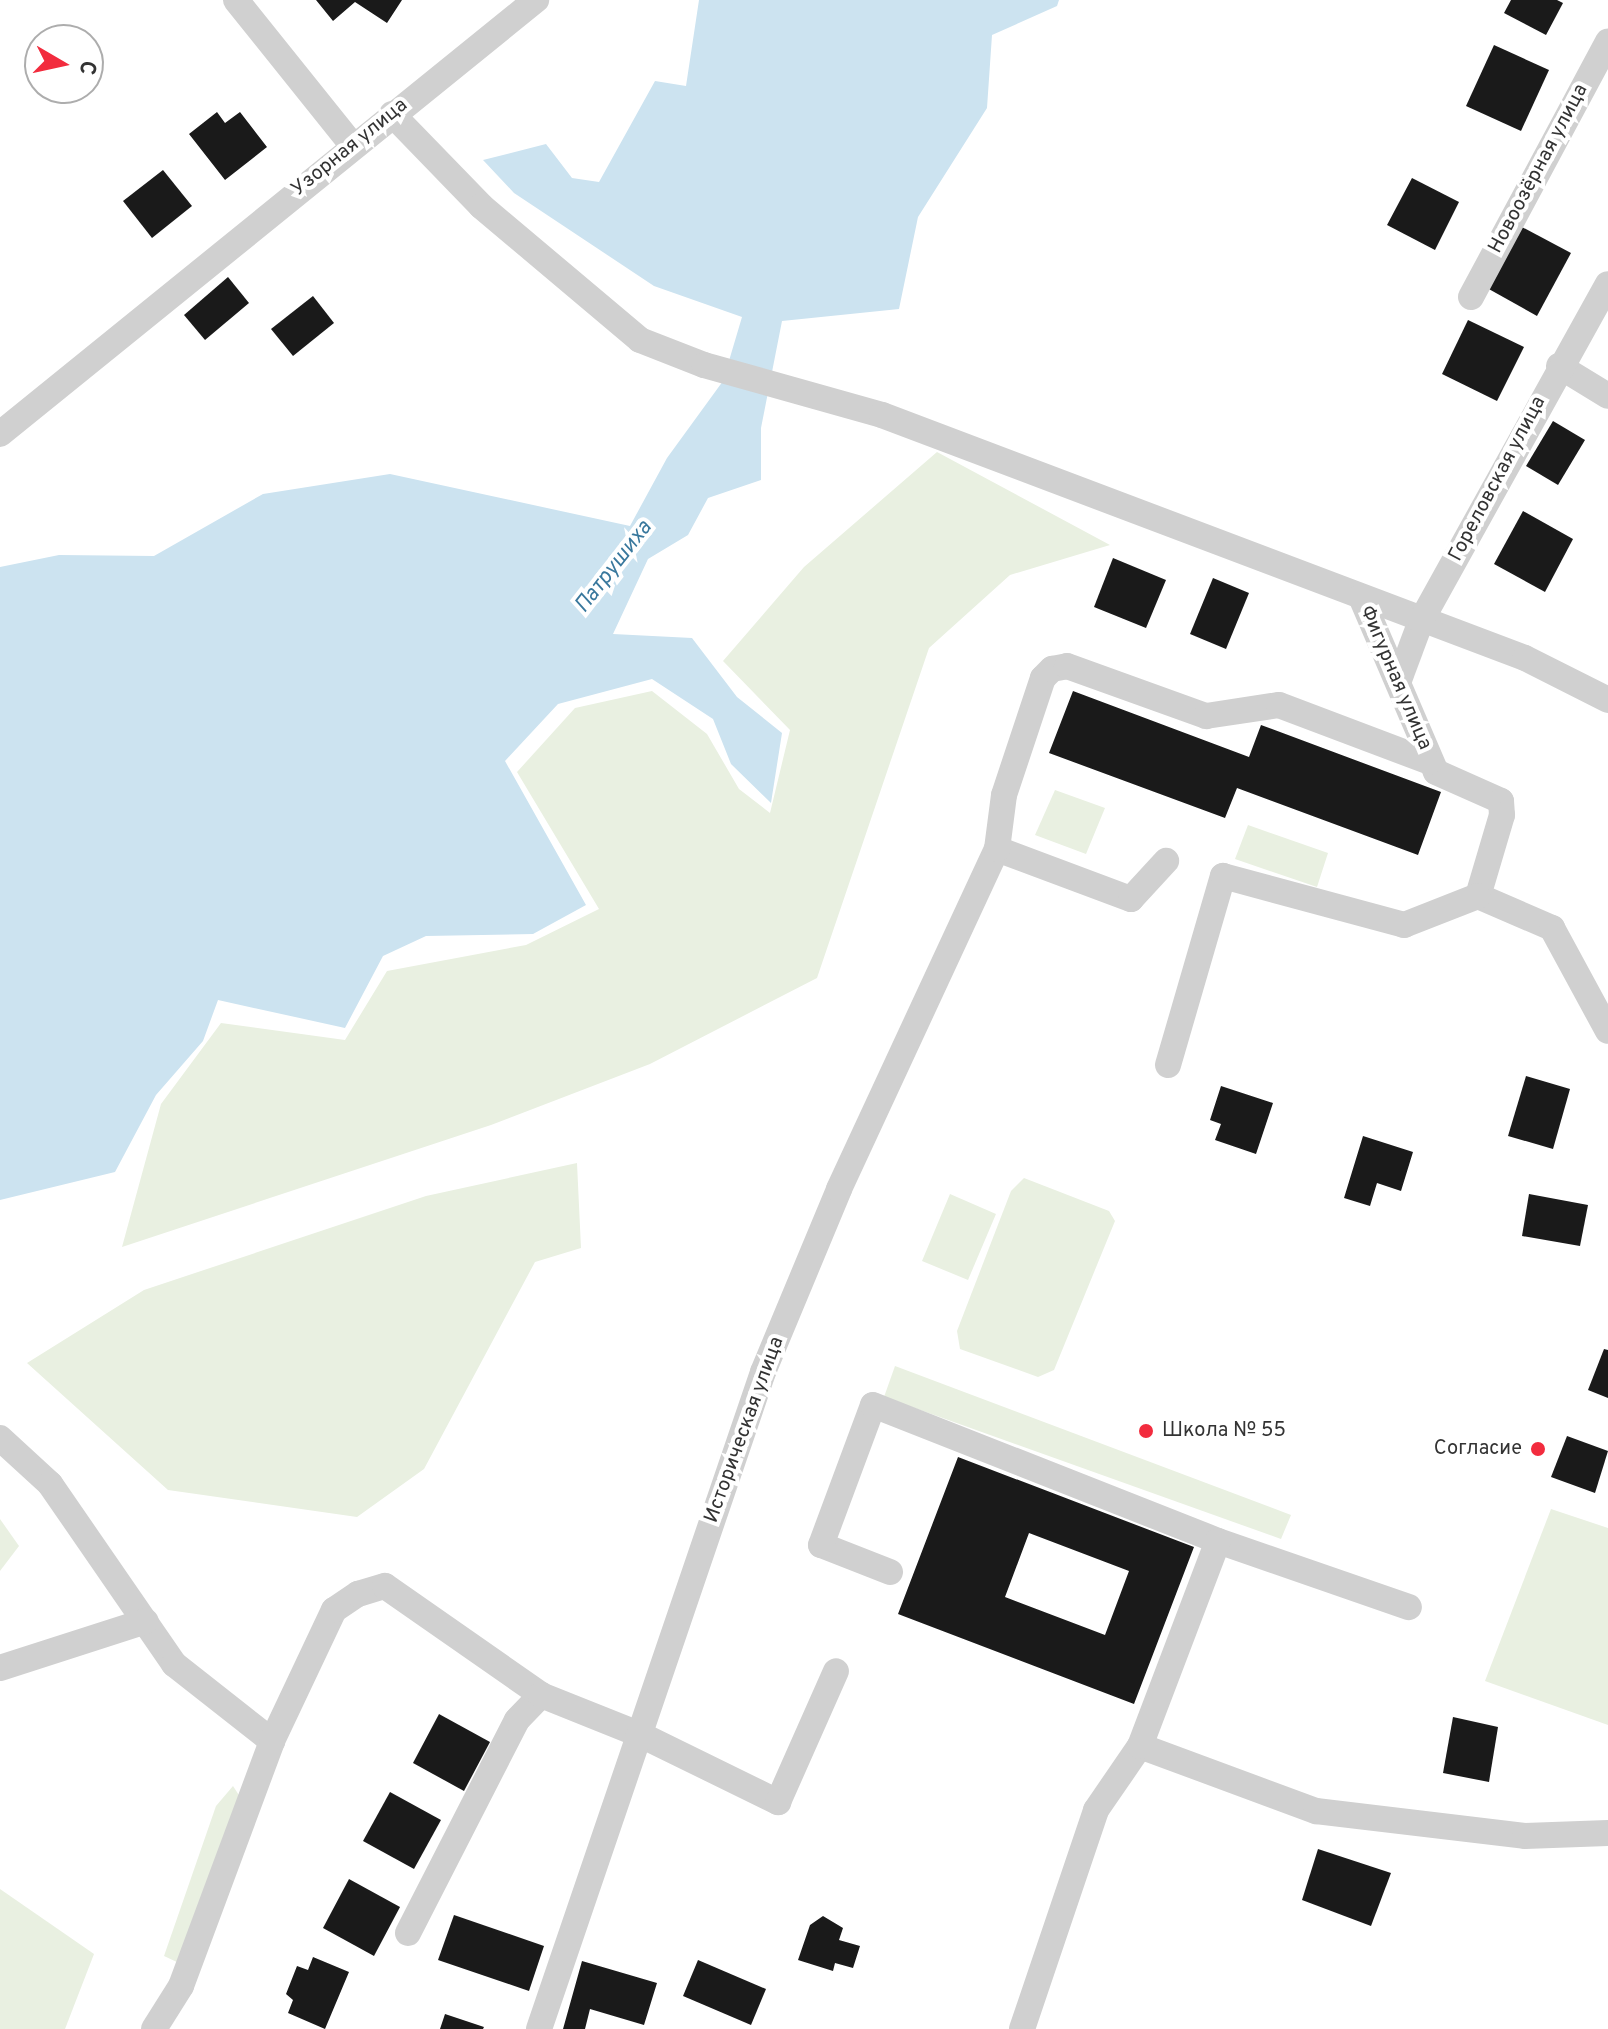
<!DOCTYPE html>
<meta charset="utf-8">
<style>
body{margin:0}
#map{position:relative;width:1608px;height:2029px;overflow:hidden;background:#fff;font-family:Overpass,sans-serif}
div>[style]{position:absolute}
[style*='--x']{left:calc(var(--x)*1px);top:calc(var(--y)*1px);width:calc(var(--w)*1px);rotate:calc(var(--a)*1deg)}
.green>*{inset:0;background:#e9f0e1}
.water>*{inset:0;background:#cce3f0}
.building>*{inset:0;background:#1a1a1a}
.minor>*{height:26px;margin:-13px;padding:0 13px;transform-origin:13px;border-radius:13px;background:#d0d0d0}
.dots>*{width:22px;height:22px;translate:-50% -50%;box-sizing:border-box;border:4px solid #fff;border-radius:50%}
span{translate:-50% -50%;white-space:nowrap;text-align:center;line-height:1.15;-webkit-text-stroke:8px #fff;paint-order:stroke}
.street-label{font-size:20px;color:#333}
.poi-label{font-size:20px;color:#333}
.left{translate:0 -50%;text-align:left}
.right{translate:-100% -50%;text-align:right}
.water-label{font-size:22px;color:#39789d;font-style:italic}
.north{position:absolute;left:24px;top:24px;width:80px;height:80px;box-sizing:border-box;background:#fff;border:2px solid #adadad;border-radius:50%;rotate:99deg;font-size:22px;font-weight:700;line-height:32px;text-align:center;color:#333}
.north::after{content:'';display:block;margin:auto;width:28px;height:36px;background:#f22c3e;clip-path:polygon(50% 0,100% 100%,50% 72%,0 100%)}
</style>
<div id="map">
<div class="green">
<div style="clip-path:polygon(937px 452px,1110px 545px,1010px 575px,929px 648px,817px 978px,650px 1064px,491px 1125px,122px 1247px,161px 1104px,221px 1023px,345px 1040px,387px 971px,526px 945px,599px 909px,517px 772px,575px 708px,652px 691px,707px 734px,739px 789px,770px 813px,790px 730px,723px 661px,804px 567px)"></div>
<div style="clip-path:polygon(1055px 790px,1105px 808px,1086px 854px,1035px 835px)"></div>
<div style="clip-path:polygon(1248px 825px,1328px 853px,1317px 887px,1235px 859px)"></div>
<div style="clip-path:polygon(577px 1163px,581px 1248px,535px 1262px,424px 1469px,357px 1517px,168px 1490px,27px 1363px,144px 1290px,426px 1196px)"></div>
<div style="clip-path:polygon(1024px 1178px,1109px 1211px,1115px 1221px,1054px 1370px,1038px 1377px,960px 1349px,957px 1331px,1011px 1191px)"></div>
<div style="clip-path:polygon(950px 1194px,996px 1214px,968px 1280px,922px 1261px)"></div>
<div style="clip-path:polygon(895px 1366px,1291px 1515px,1281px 1539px,884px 1397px)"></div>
<div style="clip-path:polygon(1551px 1509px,1608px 1528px,1608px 1725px,1485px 1681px)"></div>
<div style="clip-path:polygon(0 1519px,19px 1546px,0 1571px)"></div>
<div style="clip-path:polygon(233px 1786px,248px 1809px,179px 1963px,164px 1956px,216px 1806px)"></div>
<div style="clip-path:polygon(0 1889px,94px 1954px,65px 2029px,0 2029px)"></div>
</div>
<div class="water">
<div style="clip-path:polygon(699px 0,1059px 0,1057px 6px,992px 35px,987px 108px,918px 217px,899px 309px,782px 321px,761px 428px,761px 480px,708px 498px,688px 535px,648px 559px,613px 634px,692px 638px,737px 697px,782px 733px,771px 803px,731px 764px,713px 719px,652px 679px,558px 704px,505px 761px,586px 905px,533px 934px,426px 936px,383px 956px,345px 1028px,218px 1000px,203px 1041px,156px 1095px,115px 1172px,0 1200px,0 567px,59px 555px,154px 556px,263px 494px,390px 474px,630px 526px,667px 458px,723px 381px,742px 317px,654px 286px,514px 193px,483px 160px,546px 144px,572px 178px,599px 182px,655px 81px,686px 86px)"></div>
</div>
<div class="building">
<div style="clip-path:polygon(316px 0,402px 0,387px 23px,355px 2px,333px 21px)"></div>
<div style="clip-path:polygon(1511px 0,1557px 0,1563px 3px,1546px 35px,1504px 13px)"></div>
<div style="clip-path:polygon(1494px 45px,1549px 70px,1521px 131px,1466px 106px)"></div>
<div style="clip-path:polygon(217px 112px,225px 123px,240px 112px,267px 147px,225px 180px,189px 134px)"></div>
<div style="clip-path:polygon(163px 170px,192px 206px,152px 238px,123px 201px)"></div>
<div style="clip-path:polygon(1412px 178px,1459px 202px,1435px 250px,1387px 225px)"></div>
<div style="clip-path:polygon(1520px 226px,1571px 253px,1537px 316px,1487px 288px)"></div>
<div style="clip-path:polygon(228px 277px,249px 303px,205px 340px,184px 315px)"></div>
<div style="clip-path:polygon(313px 296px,334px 323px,293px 356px,271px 329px)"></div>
<div style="clip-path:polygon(1468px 320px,1524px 347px,1497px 401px,1442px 374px)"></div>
<div style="clip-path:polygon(1553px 421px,1585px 440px,1558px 485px,1526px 466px)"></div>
<div style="clip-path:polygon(1523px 511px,1573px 539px,1545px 592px,1494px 564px)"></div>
<div style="clip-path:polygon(1113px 558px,1166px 580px,1146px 628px,1094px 607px)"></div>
<div style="clip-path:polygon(1213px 578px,1249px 593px,1226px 649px,1190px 634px)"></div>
<div style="clip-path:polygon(1073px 691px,1249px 757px,1261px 725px,1441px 792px,1418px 855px,1237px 788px,1225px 818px,1049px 753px)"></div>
<div style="clip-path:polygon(1526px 1076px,1570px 1089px,1553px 1149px,1508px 1136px)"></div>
<div style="clip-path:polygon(1221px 1086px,1273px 1103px,1256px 1154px,1215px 1140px,1221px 1124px,1210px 1120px)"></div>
<div style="clip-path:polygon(1363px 1136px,1413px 1152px,1401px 1191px,1377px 1183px,1370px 1206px,1344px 1198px)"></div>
<div style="clip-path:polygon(1529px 1194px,1588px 1205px,1580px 1246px,1522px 1236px)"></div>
<div style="clip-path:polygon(1604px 1349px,1608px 1350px,1608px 1398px,1588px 1390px)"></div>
<div style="clip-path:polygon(1567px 1436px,1608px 1451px,1595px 1493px,1551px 1477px)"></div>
<div style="clip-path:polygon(evenodd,958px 1457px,1194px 1547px,1134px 1704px,898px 1614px,958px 1457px,1029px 1533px,1129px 1571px,1105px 1635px,1005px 1597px,1029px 1533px)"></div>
<div style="clip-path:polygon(439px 1714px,490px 1742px,464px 1791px,413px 1763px)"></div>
<div style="clip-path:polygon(1453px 1717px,1498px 1727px,1489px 1782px,1443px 1773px)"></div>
<div style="clip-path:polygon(390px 1792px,441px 1820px,414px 1869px,363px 1841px)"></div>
<div style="clip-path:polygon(1318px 1849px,1391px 1873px,1371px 1926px,1302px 1900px)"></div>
<div style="clip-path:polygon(349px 1879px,400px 1907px,374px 1956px,323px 1928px)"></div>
<div style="clip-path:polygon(454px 1915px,544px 1946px,529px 1991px,438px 1960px)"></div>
<div style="clip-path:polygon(823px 1916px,843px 1928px,839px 1940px,860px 1946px,853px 1968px,835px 1963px,833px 1971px,798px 1960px,810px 1925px)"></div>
<div style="clip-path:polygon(313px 1957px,349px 1972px,325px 2029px,288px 2013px,293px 2000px,286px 1994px,297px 1966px,308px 1970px)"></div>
<div style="clip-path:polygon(698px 1960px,766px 1989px,751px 2025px,683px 1996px)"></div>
<div style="clip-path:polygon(582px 1961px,657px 1983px,644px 2025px,590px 2009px,585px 2029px,563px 2029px)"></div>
<div style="clip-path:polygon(445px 2014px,484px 2027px,483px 2029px,440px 2029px)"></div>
</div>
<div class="minor">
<div style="--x:236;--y:0;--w:186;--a:51.3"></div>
<div style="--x:392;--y:114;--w:128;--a:45.9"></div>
<div style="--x:481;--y:206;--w:208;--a:40.1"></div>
<div style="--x:640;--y:340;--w:69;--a:21.3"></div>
<div style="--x:704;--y:365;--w:185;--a:15.7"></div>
<div style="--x:882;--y:415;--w:687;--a:20.7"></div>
<div style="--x:1525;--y:658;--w:93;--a:26.8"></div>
<div style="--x:1471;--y:297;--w:290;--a:-61.8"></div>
<div style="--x:1559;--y:366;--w:57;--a:31.5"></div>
<div style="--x:0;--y:434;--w:690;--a:-39"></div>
<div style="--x:1361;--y:597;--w:190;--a:66.8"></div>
<div style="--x:1436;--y:772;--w:71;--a:24"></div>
<div style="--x:1501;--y:801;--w:14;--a:86"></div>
<div style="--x:1502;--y:815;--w:84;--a:106.5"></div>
<div style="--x:1478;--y:896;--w:81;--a:23.4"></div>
<div style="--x:1552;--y:928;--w:117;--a:61.5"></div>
<div style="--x:1399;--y:680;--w:63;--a:-69.6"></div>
<div style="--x:1421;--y:621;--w:385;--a:-61"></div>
<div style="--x:997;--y:849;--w:143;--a:20.5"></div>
<div style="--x:1131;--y:899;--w:52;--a:-47.4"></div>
<div style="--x:1168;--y:1065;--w:197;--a:-73.8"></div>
<div style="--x:1223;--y:876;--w:188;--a:15.1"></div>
<div style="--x:1404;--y:925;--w:79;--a:-21.4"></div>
<div style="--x:0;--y:1438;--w:68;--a:42.6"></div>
<div style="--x:50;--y:1484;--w:219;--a:55.4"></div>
<div style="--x:174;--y:1664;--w:125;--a:38.2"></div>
<div style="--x:890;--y:1572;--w:74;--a:-158.6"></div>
<div style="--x:821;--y:1545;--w:149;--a:-69.6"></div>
<div style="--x:873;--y:1405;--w:371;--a:21.5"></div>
<div style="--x:1218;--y:1541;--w:202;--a:19.1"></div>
<div style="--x:0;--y:1668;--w:153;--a:-17.8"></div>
<div style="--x:1140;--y:1746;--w:188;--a:20.3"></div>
<div style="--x:1316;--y:1811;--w:210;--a:6.8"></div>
<div style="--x:1525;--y:1836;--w:83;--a:-2.1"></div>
<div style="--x:408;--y:1933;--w:239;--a:-62.9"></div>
<div style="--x:517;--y:1720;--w:35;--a:-46"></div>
<div style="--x:154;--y:2029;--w:51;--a:-57.9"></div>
<div style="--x:181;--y:1986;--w:261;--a:-69.6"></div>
<div style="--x:272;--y:1741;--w:145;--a:-64.7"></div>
<div style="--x:334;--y:1610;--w:29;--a:-34"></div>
<div style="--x:358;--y:1594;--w:28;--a:-17"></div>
<div style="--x:385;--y:1586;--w:190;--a:34.9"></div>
<div style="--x:541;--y:1695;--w:108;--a:21.8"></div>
<div style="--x:641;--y:1735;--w:153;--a:26.1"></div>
<div style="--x:778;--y:1802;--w:143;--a:-66.1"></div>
<div style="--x:539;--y:2029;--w:694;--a:-71.17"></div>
<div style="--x:763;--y:1372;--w:198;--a:-67.4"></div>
<div style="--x:839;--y:1189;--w:375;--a:-65.1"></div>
<div style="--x:997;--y:849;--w:54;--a:-82.6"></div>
<div style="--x:1004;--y:795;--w:123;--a:-71.6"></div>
<div style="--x:1043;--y:678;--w:13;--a:-45"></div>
<div style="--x:1052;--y:669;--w:15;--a:-11"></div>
<div style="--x:1067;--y:666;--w:148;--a:19.8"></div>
<div style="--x:1206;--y:716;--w:74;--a:-8.6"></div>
<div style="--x:1279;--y:705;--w:161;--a:20.7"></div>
<div style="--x:1022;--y:2029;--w:231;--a:-71.3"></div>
<div style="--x:1096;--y:1810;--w:78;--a:-55.5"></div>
<div style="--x:1140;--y:1746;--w:219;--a:-69.2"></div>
</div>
<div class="dots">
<div style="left:1146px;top:1431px;background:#f22c3e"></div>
<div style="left:1538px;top:1449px;background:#f22c3e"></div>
</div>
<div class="street-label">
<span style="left:350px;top:148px;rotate:-39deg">Узорная улица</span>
<span style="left:1539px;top:169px;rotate:-62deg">Новоозёрная улица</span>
<span style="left:1498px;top:479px;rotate:-62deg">Гореловская улица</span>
<span style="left:1395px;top:678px;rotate:67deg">Фигурная улица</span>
<span style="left:745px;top:1430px;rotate:-70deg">Историческая улица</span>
</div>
<div class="poi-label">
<span class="left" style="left:1162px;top:1431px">Школа № 55</span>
<span class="right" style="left:1522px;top:1449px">Согласие</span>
</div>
<div class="water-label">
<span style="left:614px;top:567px;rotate:-52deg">Патрушиха</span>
</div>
<div class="north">С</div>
</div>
